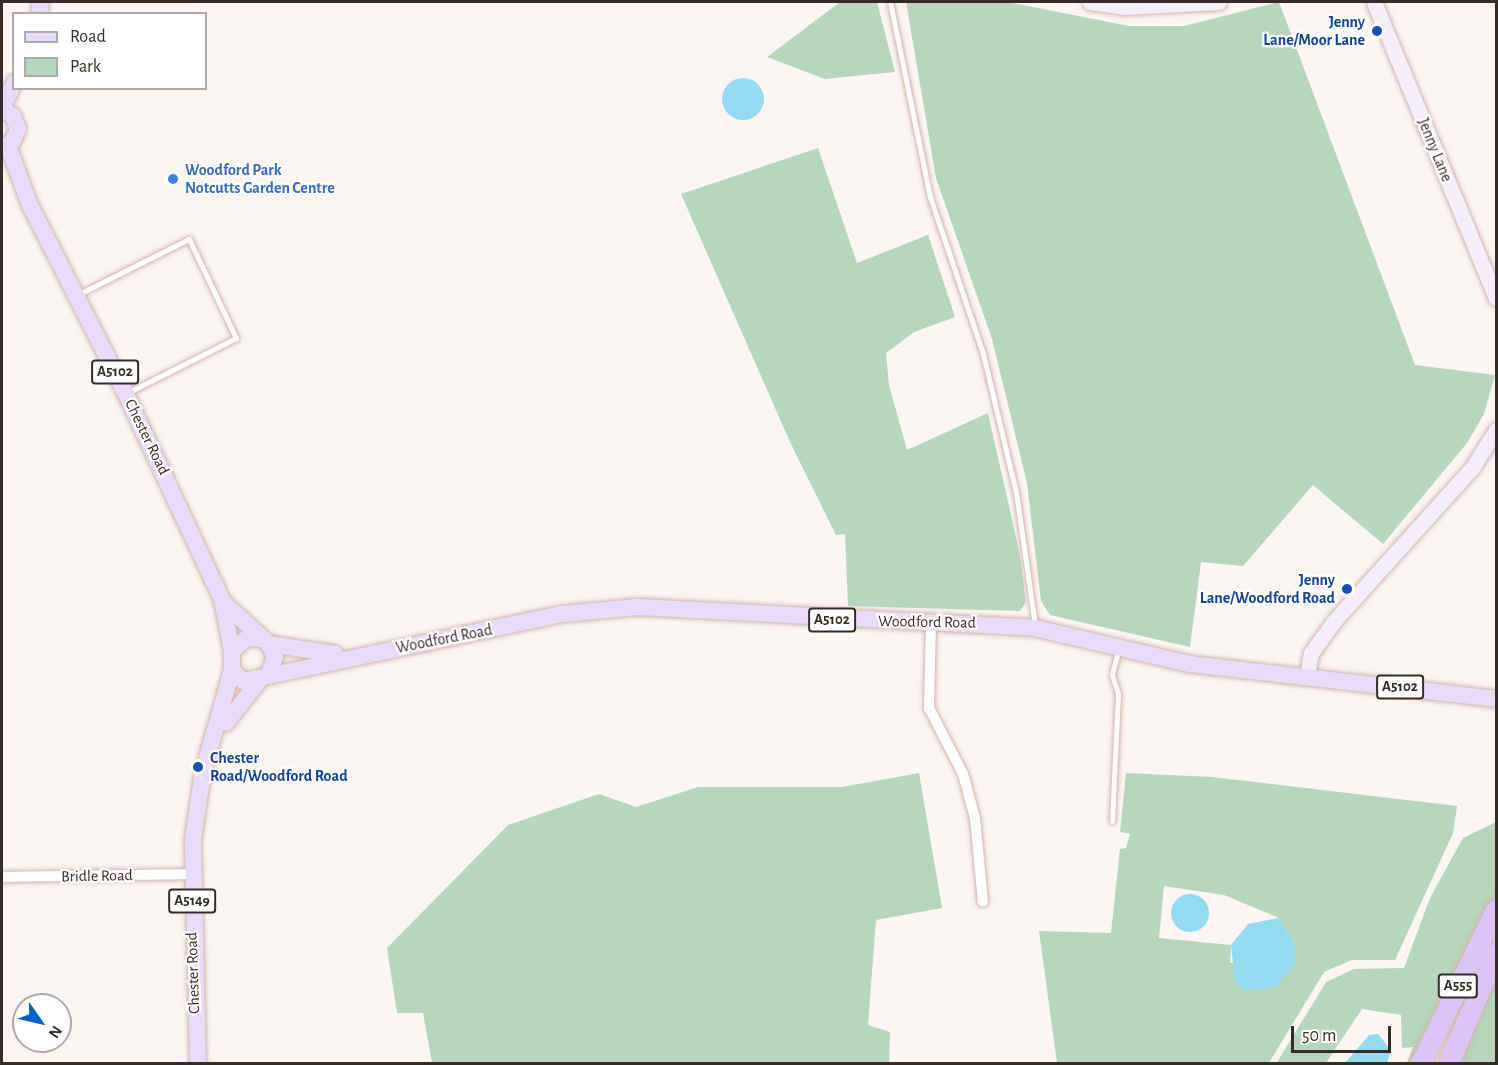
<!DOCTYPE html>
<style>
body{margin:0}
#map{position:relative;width:1498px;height:1065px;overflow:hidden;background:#fbf5f3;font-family:"Alegreya Sans",sans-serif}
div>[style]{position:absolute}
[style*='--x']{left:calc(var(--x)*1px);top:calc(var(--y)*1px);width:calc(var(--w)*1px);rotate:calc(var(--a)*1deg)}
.green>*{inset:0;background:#b6d6bd}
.water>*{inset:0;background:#94daf1}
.round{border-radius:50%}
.roads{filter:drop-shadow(0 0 2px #d2b5ab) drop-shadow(0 0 2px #d2b5ab)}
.lane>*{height:5px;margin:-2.5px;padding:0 2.5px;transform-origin:2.5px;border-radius:2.5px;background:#fff}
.street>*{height:10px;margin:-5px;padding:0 5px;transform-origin:5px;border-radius:5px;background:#fff}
.secondary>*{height:15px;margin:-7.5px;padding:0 7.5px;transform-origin:7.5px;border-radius:7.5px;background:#f4edfc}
.primary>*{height:16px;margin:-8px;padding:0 8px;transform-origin:8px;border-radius:8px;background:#e9dcfa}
.highway>*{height:20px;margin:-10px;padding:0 10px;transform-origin:10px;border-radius:10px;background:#dbc4f6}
.dots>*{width:16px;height:16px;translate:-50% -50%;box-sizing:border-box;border:3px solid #fff;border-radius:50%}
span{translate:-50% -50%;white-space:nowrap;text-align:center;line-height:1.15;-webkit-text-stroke:4.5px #fff;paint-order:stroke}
.shield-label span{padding:2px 4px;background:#fff;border:2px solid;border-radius:4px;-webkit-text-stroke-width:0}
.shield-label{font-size:15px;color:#362b27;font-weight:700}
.transit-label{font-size:16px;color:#164399;font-weight:700}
.right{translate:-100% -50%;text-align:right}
.left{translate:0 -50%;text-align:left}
.street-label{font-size:16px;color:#362b27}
.shop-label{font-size:16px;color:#366cbe;font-weight:700}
.frame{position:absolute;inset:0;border:3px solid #362b27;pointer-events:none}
.legend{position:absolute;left:12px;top:12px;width:195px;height:78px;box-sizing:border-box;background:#fff;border:2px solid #afaaa9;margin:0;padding:8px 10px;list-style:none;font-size:18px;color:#362b27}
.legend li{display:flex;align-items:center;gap:12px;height:30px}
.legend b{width:30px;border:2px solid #afaaa9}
.north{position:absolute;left:12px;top:993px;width:60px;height:60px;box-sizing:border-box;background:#fff;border:2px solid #afaaa9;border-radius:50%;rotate:124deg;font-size:16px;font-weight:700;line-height:24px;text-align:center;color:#362b27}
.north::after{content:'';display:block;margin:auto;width:21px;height:27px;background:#0460c9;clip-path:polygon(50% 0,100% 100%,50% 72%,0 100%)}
.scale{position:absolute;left:1291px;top:1026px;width:100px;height:27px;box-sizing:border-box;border:3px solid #362b27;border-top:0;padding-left:8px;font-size:18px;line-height:21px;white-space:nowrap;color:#362b27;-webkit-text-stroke:4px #fff;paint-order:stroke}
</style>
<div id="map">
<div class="green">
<div style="clip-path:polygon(840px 2px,877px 2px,895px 72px,825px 79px,767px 57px)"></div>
<div style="clip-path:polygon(906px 2px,1007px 2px,1129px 26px,1184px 26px,1279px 2px,1415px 365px,1495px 375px,1484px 414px,1467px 443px,1383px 544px,1313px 485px,1243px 566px,1201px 562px,1190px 647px,1050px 615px,1041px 601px,1027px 483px,992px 339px,936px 178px)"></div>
<div style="clip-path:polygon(818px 148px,857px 263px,928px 235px,955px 317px,914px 332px,886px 353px,889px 385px,907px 450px,988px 413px,1020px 555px,1026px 602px,1020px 611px,848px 606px,845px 534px,836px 535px,790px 442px,681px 194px)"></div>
<div style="clip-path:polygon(919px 773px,942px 908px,876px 920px,868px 1025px,890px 1032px,889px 1063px,432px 1063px,423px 1013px,397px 1013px,387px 948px,508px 825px,599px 794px,636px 807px,698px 787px,842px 787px)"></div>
<div style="clip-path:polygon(evenodd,1126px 773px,1212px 777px,1457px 806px,1453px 833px,1395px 960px,1352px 960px,1324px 972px,1269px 1063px,1057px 1063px,1039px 931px,1111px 933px,1120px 849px,1126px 848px,1130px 834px,1120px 832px,1126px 773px,1164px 886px,1224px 895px,1279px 918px,1295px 944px,1295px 964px,1230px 963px,1231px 945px,1159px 938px,1164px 886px)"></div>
<div style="clip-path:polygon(1496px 822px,1496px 896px,1415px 1063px,1407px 1063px,1413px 1047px,1402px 1048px,1401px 1015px,1362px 1009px,1326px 1063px,1276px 1064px,1326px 982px,1354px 969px,1404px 968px,1430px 898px,1463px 838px)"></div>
<div style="clip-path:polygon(1496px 979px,1496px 1063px,1459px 1064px,1490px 991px)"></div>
</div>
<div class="water">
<div class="round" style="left:722px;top:78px;width:42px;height:42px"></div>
<div class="round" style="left:1171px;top:894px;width:38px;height:38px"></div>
<div style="clip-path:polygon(1279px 918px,1295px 944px,1295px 964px,1276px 987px,1246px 991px,1235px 982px,1231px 945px,1248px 924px)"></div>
<div style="clip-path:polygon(1378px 1034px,1391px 1050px,1387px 1063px,1345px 1063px,1369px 1035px)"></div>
</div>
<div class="roads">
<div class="lane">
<div style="--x:890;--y:2;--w:199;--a:78.4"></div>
<div style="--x:930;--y:197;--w:166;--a:71.3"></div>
<div style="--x:983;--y:354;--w:142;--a:76.6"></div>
<div style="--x:1016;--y:492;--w:135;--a:81.9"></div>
<div style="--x:77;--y:295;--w:125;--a:-26.6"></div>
<div style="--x:189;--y:239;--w:110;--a:64.6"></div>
<div style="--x:236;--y:338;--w:122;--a:153.2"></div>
<div style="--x:1112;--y:821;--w:127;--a:-87.3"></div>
<div style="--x:1118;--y:694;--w:21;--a:-107"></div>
<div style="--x:1112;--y:674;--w:24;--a:-75"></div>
</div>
<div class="street">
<div style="--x:931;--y:621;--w:87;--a:91.3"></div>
<div style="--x:929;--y:708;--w:74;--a:62.7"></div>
<div style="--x:963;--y:774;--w:46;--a:74.7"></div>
<div style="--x:975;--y:818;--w:84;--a:84.6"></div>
<div style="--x:2;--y:877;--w:190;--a:-0.9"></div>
</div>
<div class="secondary">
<div style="--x:1090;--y:2;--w:34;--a:8"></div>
<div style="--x:1124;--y:7;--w:95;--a:-3"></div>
<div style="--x:1374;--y:2;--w:320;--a:67.6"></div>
<div style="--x:1307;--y:675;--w:22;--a:-80"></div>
<div style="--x:1311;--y:653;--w:39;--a:-54"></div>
<div style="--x:1334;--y:621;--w:206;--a:-48"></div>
<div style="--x:1472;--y:468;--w:45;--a:-57.7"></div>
</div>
<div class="primary">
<div style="--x:39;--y:14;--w:12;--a:-81"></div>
<div style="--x:2;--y:108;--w:28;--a:-64"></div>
<div style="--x:2;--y:109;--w:13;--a:32"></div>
<div style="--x:13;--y:116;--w:14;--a:69"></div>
<div style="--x:18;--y:129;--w:13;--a:113"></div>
<div style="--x:13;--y:141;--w:13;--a:148"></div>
<div style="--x:8;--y:146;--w:63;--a:69.6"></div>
<div style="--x:30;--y:205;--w:212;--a:63.1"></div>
<div style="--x:126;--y:394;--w:227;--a:65"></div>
<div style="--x:222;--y:600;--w:52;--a:78.9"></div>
<div style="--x:226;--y:605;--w:58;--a:42.2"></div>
<div style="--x:269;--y:644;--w:14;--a:65"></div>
<div style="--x:275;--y:657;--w:20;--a:110"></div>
<div style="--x:268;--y:676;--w:25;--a:169"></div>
<div style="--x:243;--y:681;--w:16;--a:-135"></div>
<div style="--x:232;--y:670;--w:19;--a:-90"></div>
<div style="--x:232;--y:651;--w:20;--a:-41"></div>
<div style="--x:247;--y:638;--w:14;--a:4"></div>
<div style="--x:269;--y:644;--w:67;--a:8.6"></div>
<div style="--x:268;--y:676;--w:301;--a:-11.9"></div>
<div style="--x:563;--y:614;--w:74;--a:-5.4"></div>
<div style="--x:637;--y:607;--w:399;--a:3"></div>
<div style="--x:1035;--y:628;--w:159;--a:13.1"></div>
<div style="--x:1190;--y:664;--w:308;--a:6.5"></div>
<div style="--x:226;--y:723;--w:52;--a:-52"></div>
<div style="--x:198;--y:1064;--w:225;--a:-91.3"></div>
<div style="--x:193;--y:839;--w:68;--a:-81.5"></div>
<div style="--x:203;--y:772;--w:106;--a:-74.1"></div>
</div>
<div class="highway">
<div style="--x:1421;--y:1064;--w:171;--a:-64"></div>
<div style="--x:1449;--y:1064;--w:120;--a:-66.9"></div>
</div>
</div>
<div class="dots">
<div style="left:1377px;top:31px;background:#1a4fb4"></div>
<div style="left:173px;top:179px;background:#3f7fe0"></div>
<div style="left:1347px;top:589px;background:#1a4fb4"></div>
<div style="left:198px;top:767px;background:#1a4fb4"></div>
</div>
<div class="shield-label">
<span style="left:115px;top:372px">A5102</span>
<span style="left:832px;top:620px">A5102</span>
<span style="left:1400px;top:687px">A5102</span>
<span style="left:192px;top:901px">A5149</span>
<span style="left:1458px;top:986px">A555</span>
</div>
<div class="transit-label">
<span class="right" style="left:1365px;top:31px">Jenny<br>Lane/Moor Lane</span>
<span class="right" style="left:1335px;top:589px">Jenny<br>Lane/Woodford Road</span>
<span class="left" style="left:210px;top:767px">Chester<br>Road/Woodford Road</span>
</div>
<div class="street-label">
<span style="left:1435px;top:150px;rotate:68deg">Jenny Lane</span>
<span style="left:147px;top:437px;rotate:64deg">Chester Road</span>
<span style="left:927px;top:622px;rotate:1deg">Woodford Road</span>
<span style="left:444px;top:639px;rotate:-11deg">Woodford Road</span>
<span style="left:97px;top:876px;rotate:-1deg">Bridle Road</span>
<span style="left:193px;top:973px;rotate:-92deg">Chester Road</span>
</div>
<div class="shop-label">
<span class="left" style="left:185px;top:179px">Woodford Park<br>Notcutts Garden Centre</span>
</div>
<div class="frame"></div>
<ul class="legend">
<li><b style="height:8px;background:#e9dcfa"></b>Road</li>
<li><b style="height:16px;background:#b6d6bd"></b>Park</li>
</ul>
<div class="north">N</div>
<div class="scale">50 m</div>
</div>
